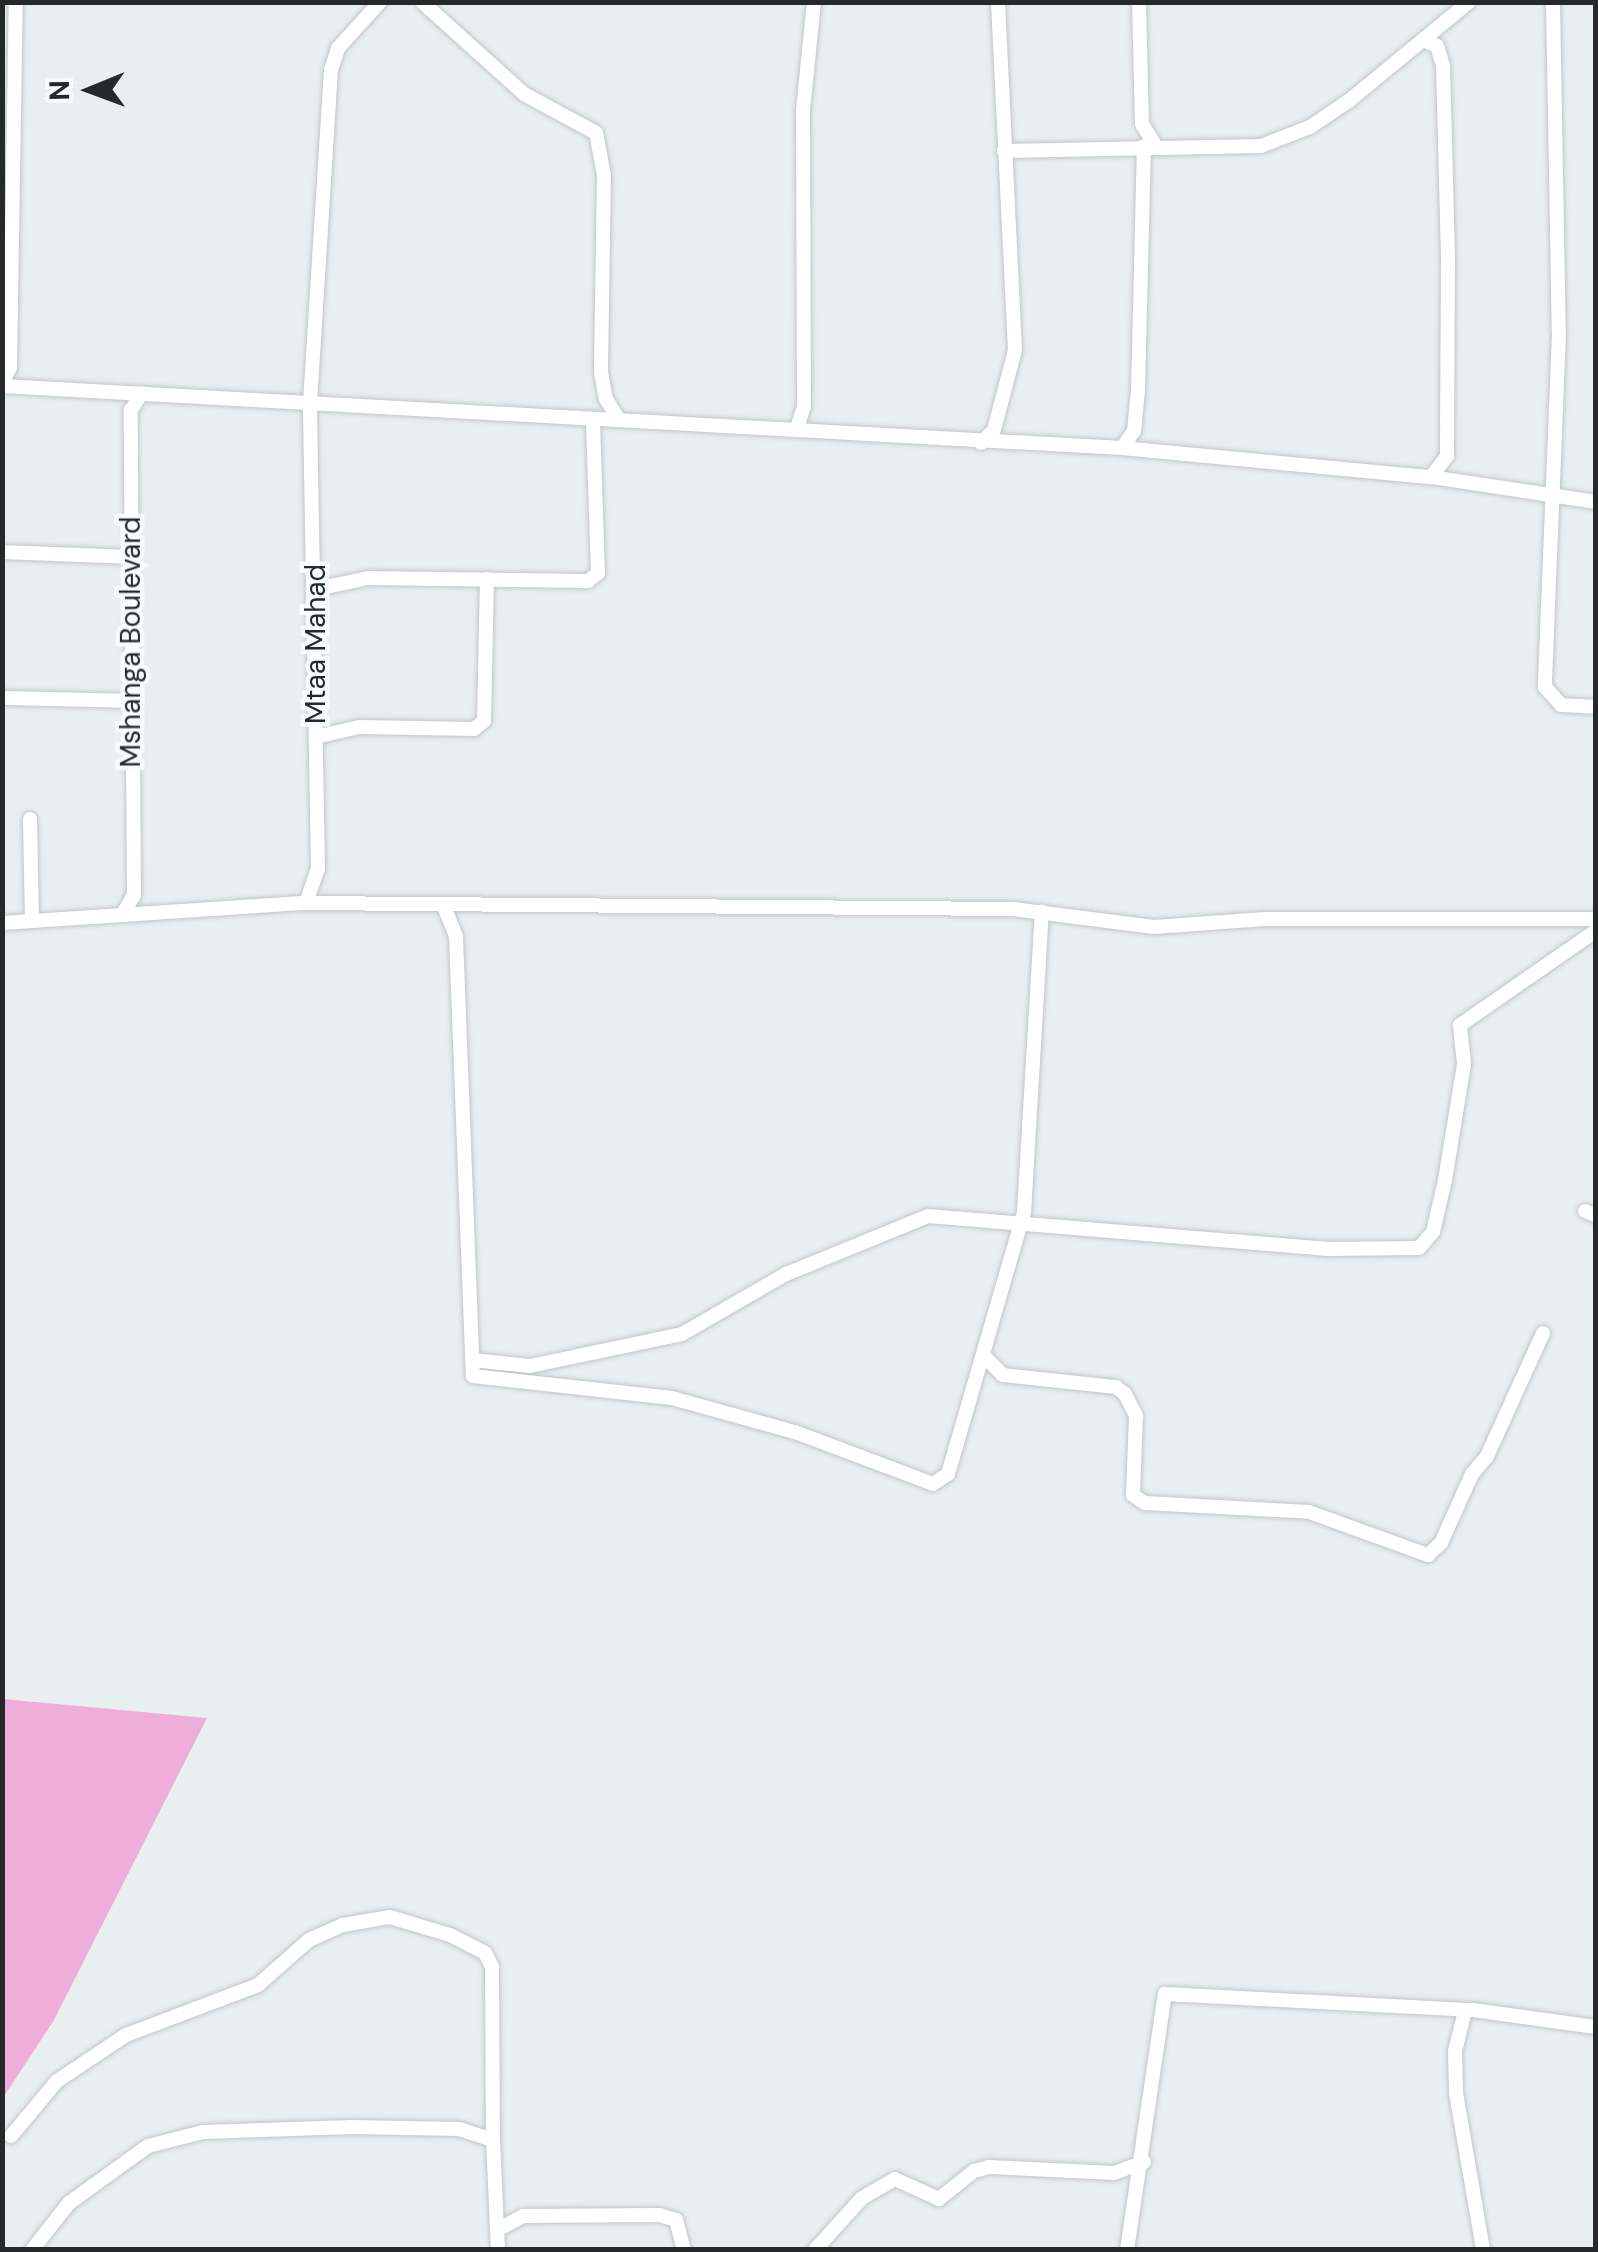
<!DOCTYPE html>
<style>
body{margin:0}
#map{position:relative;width:1598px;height:2252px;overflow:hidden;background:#e8eff0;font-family:"DM Sans",sans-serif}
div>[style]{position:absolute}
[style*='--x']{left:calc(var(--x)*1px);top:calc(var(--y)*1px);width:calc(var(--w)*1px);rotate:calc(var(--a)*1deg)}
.green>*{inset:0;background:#efaeda}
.roads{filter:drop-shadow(0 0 2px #c0c7c8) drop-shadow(0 0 2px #c0c7c8)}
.minor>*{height:14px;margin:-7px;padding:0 7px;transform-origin:7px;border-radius:7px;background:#fff}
span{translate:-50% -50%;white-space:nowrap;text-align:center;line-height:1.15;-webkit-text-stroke:9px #f6fcfd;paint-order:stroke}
.street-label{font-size:28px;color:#262929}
.frame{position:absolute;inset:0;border:5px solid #262929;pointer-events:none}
.north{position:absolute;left:40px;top:40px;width:100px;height:100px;-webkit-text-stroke:8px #f6fcfd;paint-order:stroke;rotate:269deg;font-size:28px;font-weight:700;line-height:40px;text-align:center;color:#262929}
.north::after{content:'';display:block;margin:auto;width:35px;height:45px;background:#262929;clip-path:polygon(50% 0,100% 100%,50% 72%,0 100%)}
</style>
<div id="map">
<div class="green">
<div style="clip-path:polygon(3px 1699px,207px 1718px,54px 2020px,3px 2098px)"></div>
</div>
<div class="roads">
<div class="minor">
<div style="--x:422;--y:2;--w:137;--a:42"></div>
<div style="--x:524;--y:94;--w:82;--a:28.4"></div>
<div style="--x:596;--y:133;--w:43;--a:79.2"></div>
<div style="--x:604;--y:175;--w:197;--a:90.9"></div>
<div style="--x:601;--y:372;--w:27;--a:80"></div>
<div style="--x:606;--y:399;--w:25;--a:58"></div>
<div style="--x:1139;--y:2;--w:122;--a:88.6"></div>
<div style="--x:1142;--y:124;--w:25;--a:58"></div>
<div style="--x:1553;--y:2;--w:331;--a:89"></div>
<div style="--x:1559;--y:333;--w:354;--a:92.3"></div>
<div style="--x:1545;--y:687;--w:24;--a:48"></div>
<div style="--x:1561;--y:705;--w:35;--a:3"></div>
<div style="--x:1423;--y:40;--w:15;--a:23"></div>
<div style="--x:1437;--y:46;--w:21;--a:73"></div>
<div style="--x:1443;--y:66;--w:190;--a:88.5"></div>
<div style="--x:1448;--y:256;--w:200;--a:90.3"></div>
<div style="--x:1447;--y:456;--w:26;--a:127"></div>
<div style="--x:1004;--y:151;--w:257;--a:-1.1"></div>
<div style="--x:1261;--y:146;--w:53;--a:-21.2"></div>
<div style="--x:1310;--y:127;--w:48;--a:-34"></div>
<div style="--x:1350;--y:100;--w:154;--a:-39.5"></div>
<div style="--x:2;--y:383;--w:18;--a:-63"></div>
<div style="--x:10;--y:367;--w:365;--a:-89.1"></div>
<div style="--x:2;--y:386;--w:1122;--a:3.17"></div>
<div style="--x:1122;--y:448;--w:310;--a:5.4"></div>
<div style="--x:1431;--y:477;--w:167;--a:8.6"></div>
<div style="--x:797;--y:428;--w:23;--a:-72"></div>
<div style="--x:804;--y:406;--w:296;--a:-90.2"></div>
<div style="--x:803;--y:110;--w:109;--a:-84.2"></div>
<div style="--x:981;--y:443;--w:18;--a:-45"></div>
<div style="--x:994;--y:430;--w:83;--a:-75.3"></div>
<div style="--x:1015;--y:350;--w:348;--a:-92.8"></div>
<div style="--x:1122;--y:448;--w:21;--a:-55"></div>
<div style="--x:1134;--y:431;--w:41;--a:-84.4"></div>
<div style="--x:1138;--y:390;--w:244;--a:-88.6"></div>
<div style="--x:2;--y:552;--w:130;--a:2.2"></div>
<div style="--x:317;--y:589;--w:52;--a:-12.2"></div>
<div style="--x:368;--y:578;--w:220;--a:0.8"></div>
<div style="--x:588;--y:581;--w:13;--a:-39"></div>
<div style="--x:598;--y:573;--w:153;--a:-91.9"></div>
<div style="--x:2;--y:698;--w:128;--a:1.3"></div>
<div style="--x:316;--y:737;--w:44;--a:-13.1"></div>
<div style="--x:359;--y:727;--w:115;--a:1"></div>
<div style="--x:474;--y:729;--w:13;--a:-39"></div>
<div style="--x:484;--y:721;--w:142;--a:-88.8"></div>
<div style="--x:30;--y:819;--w:101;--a:88.9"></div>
<div style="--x:306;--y:903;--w:36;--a:-71"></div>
<div style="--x:318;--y:869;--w:466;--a:-91"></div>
<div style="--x:310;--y:403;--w:334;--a:-86.4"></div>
<div style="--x:331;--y:70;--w:23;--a:-72"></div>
<div style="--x:338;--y:48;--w:62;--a:-47.6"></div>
<div style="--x:443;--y:904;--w:35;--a:68"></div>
<div style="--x:456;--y:937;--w:439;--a:87.8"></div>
<div style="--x:473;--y:1376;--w:200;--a:6.3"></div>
<div style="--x:672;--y:1398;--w:128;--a:15.5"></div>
<div style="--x:795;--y:1432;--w:147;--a:20.6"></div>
<div style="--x:933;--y:1484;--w:18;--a:-34"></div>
<div style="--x:948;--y:1474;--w:273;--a:-73.8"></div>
<div style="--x:1024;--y:1212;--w:301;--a:-86.6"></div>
<div style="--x:124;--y:912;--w:20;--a:-60"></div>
<div style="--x:134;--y:895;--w:485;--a:-90.4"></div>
<div style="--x:131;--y:410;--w:20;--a:-57"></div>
<div style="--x:2;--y:923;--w:305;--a:-3.8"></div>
<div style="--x:306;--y:903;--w:707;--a:0.49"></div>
<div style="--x:1013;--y:909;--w:142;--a:7.3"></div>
<div style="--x:1154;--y:927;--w:111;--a:-4.1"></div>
<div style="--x:1265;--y:919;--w:331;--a:0"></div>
<div style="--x:1585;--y:1211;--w:12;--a:24"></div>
<div style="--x:985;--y:1357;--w:25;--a:45"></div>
<div style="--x:1003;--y:1375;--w:114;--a:6.1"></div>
<div style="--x:1116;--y:1387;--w:11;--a:38"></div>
<div style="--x:1125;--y:1394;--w:25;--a:63"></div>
<div style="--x:1136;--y:1416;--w:79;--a:92.2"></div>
<div style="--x:1133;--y:1495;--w:14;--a:34"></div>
<div style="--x:1145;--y:1503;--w:164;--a:3.1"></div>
<div style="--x:1309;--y:1512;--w:127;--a:19.9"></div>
<div style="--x:1428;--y:1555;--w:18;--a:-43"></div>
<div style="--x:1441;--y:1543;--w:76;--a:-65.8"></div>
<div style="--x:1472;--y:1474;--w:23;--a:-50"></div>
<div style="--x:1487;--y:1456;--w:135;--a:-65.5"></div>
<div style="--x:472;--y:1360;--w:58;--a:5.9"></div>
<div style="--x:530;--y:1366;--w:155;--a:-11.9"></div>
<div style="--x:682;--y:1334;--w:120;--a:-30"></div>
<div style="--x:786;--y:1274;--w:153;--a:-22.2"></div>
<div style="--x:928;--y:1216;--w:399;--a:4.7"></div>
<div style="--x:1326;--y:1249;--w:93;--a:-0.6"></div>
<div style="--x:1419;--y:1248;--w:21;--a:-49"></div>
<div style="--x:1433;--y:1232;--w:53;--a:-77"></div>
<div style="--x:1445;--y:1180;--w:118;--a:-80.7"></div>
<div style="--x:1464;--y:1064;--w:39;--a:-96"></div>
<div style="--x:1460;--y:1025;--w:165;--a:-34.7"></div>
<div style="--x:1465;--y:2011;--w:41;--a:104"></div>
<div style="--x:1455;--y:2051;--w:42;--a:88.6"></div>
<div style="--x:1456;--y:2093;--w:159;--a:80.2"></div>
<div style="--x:11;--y:2136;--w:72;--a:-50.1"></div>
<div style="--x:57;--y:2081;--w:83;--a:-33.7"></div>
<div style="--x:126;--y:2035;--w:141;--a:-20.7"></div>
<div style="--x:258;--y:1985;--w:68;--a:-41.4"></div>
<div style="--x:309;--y:1940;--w:37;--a:-24"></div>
<div style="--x:343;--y:1925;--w:48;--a:-9.7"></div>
<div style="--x:390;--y:1917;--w:63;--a:16.7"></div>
<div style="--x:450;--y:1935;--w:39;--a:27"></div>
<div style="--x:485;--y:1953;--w:16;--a:63"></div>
<div style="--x:492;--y:1967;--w:173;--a:89.7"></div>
<div style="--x:497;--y:2230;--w:30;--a:-28"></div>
<div style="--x:523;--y:2216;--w:136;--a:-0.4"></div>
<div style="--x:659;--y:2215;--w:18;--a:16"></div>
<div style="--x:676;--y:2220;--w:31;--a:75"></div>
<div style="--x:32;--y:2250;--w:60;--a:-51.8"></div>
<div style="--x:69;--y:2203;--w:97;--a:-35.8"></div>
<div style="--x:148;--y:2146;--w:57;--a:-14.3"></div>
<div style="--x:203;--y:2132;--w:149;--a:-1.9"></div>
<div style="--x:352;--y:2127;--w:107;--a:1.1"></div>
<div style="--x:459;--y:2129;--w:36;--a:18"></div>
<div style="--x:493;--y:2140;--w:110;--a:87.4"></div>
<div style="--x:815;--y:2250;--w:70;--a:-47.9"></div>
<div style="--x:862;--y:2198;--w:38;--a:-30"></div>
<div style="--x:895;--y:2179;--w:48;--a:24.4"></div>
<div style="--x:939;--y:2199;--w:45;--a:-38.7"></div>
<div style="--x:974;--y:2171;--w:16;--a:-15"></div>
<div style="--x:989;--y:2167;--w:125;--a:2.7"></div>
<div style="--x:1114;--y:2173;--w:32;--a:-20"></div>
<div style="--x:1127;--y:2250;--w:259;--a:-81.6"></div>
<div style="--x:1165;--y:1994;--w:308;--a:3"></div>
<div style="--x:1473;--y:2010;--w:124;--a:7.9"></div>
</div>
</div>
<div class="street-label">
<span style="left:131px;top:642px;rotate:-90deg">Mshanga Boulevard</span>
<span style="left:316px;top:644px;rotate:-90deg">Mtaa Mahad</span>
</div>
<div class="frame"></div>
<div class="north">N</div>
</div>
